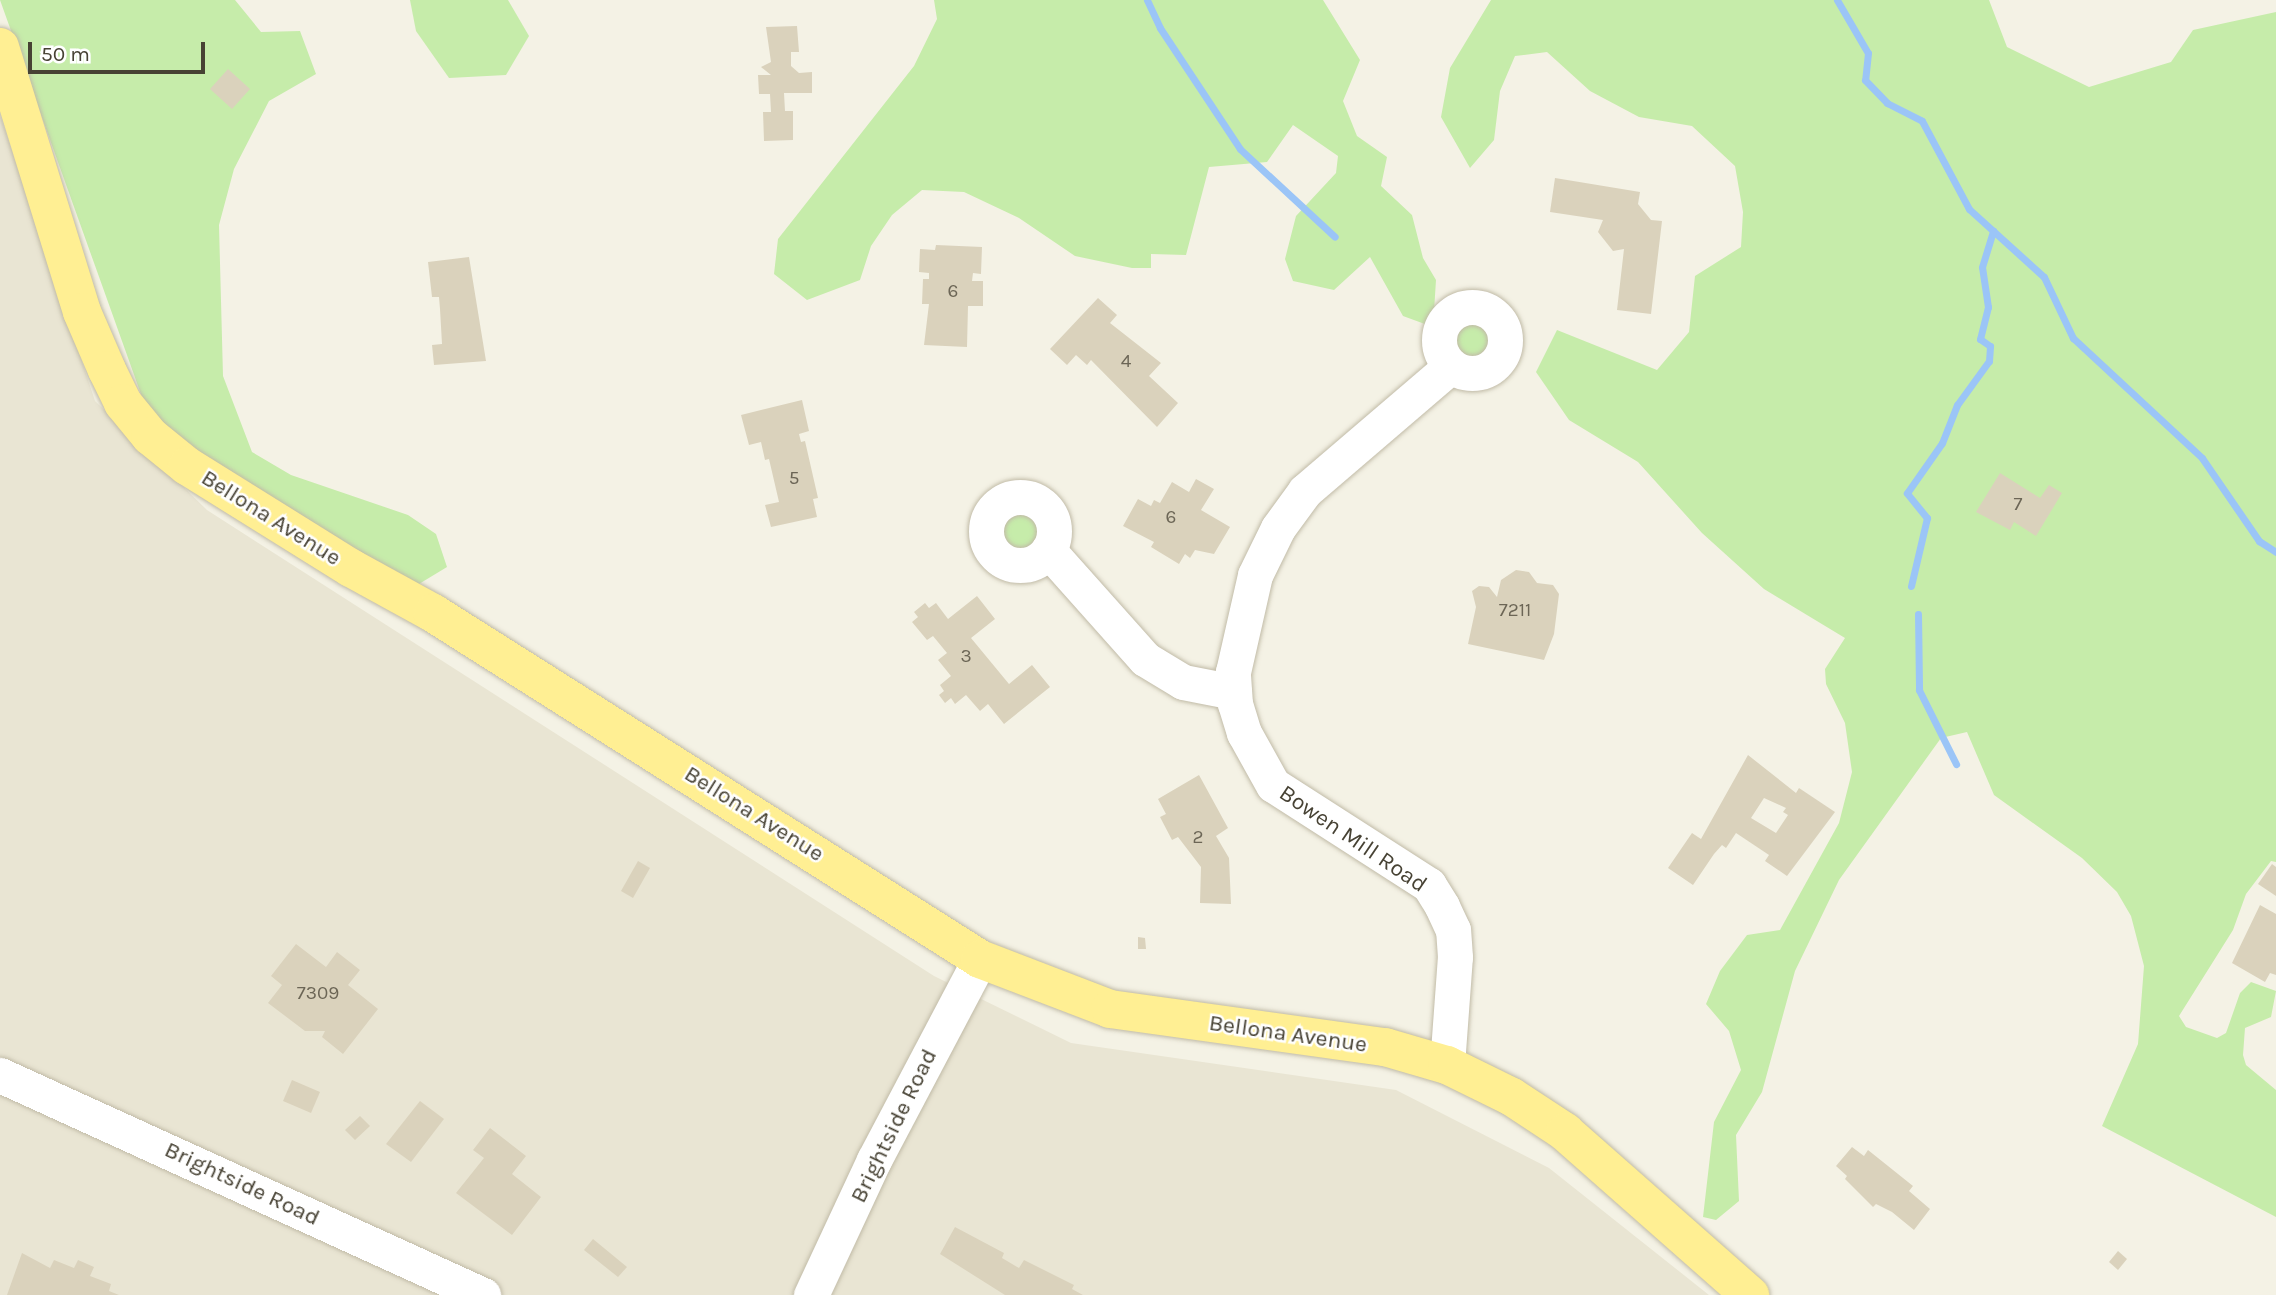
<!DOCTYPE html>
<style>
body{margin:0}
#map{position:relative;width:2276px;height:1295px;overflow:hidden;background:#f4f2e5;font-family:Karla,sans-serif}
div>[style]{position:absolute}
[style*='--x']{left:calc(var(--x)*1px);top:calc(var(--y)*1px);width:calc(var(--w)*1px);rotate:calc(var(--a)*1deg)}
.residential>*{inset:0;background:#e9e5d3}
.green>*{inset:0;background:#c6ecaa}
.round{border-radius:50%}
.stream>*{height:7px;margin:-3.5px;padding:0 3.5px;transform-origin:3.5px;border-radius:3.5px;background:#9bc5f7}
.building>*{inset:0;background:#dad2bc}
.roads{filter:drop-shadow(0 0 2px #c1bba7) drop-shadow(0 0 2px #c1bba7)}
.minor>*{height:35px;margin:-17.5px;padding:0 17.5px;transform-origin:17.5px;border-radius:17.5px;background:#fff}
.minor>.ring{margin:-17.5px;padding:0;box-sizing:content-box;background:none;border:35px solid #fff;border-radius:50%}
.major>*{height:38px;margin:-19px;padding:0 19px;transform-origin:19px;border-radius:19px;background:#ffef93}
span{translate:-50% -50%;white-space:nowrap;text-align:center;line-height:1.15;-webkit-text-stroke:5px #fff;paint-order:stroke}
.number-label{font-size:19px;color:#6c6656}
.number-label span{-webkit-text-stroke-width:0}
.street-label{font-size:23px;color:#474234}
.scale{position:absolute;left:28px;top:42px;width:177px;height:32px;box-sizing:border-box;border:4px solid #474234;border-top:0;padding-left:9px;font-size:21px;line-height:24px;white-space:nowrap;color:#474234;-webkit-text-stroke:5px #fff;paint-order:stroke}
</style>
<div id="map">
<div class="residential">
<div style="clip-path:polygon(0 115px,95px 401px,207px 510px,934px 976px,1071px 1043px,1396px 1090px,1549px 1168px,1709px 1295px,0 1295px)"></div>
</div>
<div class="green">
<div style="clip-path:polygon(0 0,235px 0,261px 32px,300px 31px,316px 74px,269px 101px,234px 169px,219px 225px,223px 376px,252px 452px,291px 475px,408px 515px,436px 534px,447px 567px,414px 587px,226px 478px,147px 411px)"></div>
<div style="clip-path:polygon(410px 0,508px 0,529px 36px,506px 75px,449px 78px,416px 31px)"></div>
<div style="clip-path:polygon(934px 0,1323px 0,1360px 60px,1343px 101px,1357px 136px,1387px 157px,1381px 186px,1412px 215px,1423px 258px,1436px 280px,1433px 327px,1403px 316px,1370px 257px,1334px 290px,1293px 281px,1285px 259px,1296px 216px,1336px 173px,1338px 156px,1293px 125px,1267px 162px,1209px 167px,1186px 255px,1151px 254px,1151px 268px,1132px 268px,1075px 256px,1019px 218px,964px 192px,922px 190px,892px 215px,871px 246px,860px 280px,807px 300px,774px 274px,778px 239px,914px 66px,937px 19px)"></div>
<div style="clip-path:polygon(1491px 0,1989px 0,2007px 47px,2089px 87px,2171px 62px,2193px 30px,2276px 12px,2276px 862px,2271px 861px,2246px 894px,2233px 930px,2179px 1016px,2186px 1027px,2217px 1038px,2226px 1033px,2240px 993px,2251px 982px,2276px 991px,2271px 1017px,2245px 1028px,2243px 1055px,2246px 1065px,2276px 1090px,2276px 1217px,2102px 1126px,2138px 1044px,2144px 966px,2131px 916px,2117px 892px,2082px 858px,1994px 795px,1967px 732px,1941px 738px,1839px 880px,1795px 971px,1762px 1092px,1736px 1135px,1739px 1201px,1716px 1220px,1703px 1217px,1714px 1122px,1741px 1070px,1729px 1031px,1706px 1004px,1720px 971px,1747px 935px,1780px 930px,1839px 823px,1852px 772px,1845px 723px,1826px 684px,1825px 669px,1845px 638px,1764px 589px,1702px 533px,1638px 462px,1569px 420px,1536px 372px,1557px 330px,1657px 370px,1689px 332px,1695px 276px,1741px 247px,1743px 212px,1735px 166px,1692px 126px,1639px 117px,1590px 91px,1547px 52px,1515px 56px,1500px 91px,1494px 140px,1470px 168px,1441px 117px,1450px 68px)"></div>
<div class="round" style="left:1455px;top:323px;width:34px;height:34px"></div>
<div class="round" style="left:1002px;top:513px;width:36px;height:36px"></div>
</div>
<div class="stream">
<div style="--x:1147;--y:0;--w:31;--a:65"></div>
<div style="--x:1160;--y:28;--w:145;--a:56.5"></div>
<div style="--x:1240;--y:149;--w:129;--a:42.8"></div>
<div style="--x:1837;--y:0;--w:61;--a:59.7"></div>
<div style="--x:1868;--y:53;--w:27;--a:96"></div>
<div style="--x:1865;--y:80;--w:32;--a:46"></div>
<div style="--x:1887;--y:103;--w:39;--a:27"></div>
<div style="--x:1922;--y:121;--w:100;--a:61.9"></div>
<div style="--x:1969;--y:209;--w:101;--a:42.2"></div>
<div style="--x:2044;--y:277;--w:68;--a:64.6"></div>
<div style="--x:2073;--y:338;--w:176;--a:42.9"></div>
<div style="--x:2202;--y:458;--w:101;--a:55.5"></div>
<div style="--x:2259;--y:541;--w:20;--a:33"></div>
<div style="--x:1911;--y:586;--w:70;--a:-76.8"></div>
<div style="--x:1927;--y:518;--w:32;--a:-129"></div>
<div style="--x:1907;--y:493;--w:61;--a:-55"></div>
<div style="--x:1942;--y:443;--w:41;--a:-68.5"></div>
<div style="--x:1957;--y:405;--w:54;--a:-54"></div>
<div style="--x:1989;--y:361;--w:15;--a:-86"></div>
<div style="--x:1990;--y:346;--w:12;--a:-145"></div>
<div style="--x:1980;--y:339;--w:33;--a:-76"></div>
<div style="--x:1988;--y:307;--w:40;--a:-98.5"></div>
<div style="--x:1982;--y:267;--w:38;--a:-73"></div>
<div style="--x:1918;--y:614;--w:76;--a:89.2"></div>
<div style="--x:1919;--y:690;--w:83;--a:63.4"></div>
</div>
<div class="building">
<div style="clip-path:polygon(797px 26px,799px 52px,791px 52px,791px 66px,799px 73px,812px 72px,812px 93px,784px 93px,785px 111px,793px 111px,793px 140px,764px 141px,763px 112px,771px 112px,770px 94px,759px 94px,758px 75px,771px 75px,761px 67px,771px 62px,766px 27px)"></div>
<div style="clip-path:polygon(228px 69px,250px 89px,232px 109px,210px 89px)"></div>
<div style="clip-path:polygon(1555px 178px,1640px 192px,1638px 204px,1651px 220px,1662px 221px,1651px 314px,1617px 310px,1624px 249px,1613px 251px,1598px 232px,1603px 220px,1550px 212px)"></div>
<div style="clip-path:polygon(936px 245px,982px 247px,981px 274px,973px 273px,972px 281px,983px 281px,983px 306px,968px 306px,967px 347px,924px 345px,929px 304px,922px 304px,923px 279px,929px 279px,929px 273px,919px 272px,920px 249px,935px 250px)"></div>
<div style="clip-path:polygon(469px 257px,486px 361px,434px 365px,432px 345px,442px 344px,440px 309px,439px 297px,432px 297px,428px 262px)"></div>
<div style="clip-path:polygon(1098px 298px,1117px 315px,1110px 323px,1161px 363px,1149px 376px,1178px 403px,1157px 427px,1091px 360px,1087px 365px,1076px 355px,1067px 365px,1050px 349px)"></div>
<div style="clip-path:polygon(802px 400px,809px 431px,799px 434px,801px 442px,805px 441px,818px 498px,813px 499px,817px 517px,771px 527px,765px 505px,779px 502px,769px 459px,765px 460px,761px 442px,749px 445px,741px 415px)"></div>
<div style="clip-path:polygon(2000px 473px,2040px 498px,2049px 485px,2062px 493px,2036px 536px,2014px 522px,2010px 530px,1976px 512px)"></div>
<div style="clip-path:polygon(1196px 479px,1214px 489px,1201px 510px,1230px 527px,1214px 554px,1195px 550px,1190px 558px,1185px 554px,1179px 564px,1151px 547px,1154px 542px,1123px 526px,1138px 499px,1151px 506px,1154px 500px,1160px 503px,1172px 482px,1189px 492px)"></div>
<div style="clip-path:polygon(1516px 570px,1529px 572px,1537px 583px,1553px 585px,1559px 594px,1554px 634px,1544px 660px,1468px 644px,1476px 607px,1472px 591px,1479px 586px,1489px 587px,1497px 597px,1501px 580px)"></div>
<div style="clip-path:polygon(977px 596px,995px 619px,971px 638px,1009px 684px,1032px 665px,1050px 687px,1004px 724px,988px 704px,980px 711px,966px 695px,955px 704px,951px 698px,945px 703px,939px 695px,944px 691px,940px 685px,951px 676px,938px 660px,947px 653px,933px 636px,927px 640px,912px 622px,918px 617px,914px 612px,925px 603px,929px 608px,936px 603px,948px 619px)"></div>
<div style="clip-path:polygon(evenodd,1748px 755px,1796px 793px,1799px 788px,1835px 812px,1787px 876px,1765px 861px,1769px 855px,1736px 833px,1726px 848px,1722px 845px,1714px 854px,1693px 885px,1668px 868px,1692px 833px,1701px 839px,1748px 755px,1764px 798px,1786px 808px,1783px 812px,1788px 815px,1776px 833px,1751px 818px,1764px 798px)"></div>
<div style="clip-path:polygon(1199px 775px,1228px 828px,1216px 836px,1229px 858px,1231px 904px,1200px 903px,1201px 867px,1178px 837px,1172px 840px,1160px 817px,1166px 814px,1158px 799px)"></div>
<div style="clip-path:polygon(638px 861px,650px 868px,633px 898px,621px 891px)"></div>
<div style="clip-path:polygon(2272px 864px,2276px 867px,2276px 896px,2258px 884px)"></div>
<div style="clip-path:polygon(2260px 905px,2276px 914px,2276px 975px,2270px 973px,2265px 982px,2232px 963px)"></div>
<div style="clip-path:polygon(1138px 937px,1145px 938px,1146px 949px,1138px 949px)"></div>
<div style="clip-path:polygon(296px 944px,326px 967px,337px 952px,360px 970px,348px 985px,378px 1009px,343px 1054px,322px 1037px,325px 1031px,305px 1031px,268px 1003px,282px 985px,271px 976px)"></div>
<div style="clip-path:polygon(292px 1080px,320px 1092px,311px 1113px,283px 1101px)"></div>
<div style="clip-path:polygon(420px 1101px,444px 1119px,411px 1162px,386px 1144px)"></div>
<div style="clip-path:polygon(360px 1116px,370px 1126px,355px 1140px,345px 1130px)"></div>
<div style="clip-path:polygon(490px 1128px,526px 1156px,512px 1174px,541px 1197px,512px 1235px,456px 1193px,484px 1158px,473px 1150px)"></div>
<div style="clip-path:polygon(1852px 1147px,1864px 1156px,1868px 1150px,1913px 1186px,1909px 1191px,1930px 1209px,1914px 1230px,1892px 1212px,1876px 1204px,1873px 1207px,1845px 1179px,1847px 1176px,1836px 1166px)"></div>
<div style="clip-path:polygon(955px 1227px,1004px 1253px,1002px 1258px,1019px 1268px,1024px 1260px,1074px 1285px,1072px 1289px,1083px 1295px,1005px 1295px,940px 1254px)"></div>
<div style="clip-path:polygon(593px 1239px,627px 1267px,618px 1277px,584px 1250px)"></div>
<div style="clip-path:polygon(2118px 1251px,2127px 1259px,2118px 1270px,2109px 1262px)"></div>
<div style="clip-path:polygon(22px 1253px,50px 1268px,54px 1260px,74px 1268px,78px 1260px,94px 1267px,90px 1276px,111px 1284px,109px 1291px,119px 1295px,7px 1295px)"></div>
</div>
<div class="roads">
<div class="minor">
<div class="ring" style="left:1439px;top:307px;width:31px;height:31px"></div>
<div class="ring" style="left:986px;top:497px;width:33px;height:33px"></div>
<div style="--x:1048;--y:550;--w:146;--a:48.3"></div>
<div style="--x:1145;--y:659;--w:44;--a:31.2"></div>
<div style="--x:1183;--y:682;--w:52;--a:11.1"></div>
<div style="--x:1447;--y:1065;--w:108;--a:-85.8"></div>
<div style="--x:1455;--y:957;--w:27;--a:-94"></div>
<div style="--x:1453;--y:930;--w:26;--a:-115"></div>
<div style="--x:1442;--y:906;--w:25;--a:-122"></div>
<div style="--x:1429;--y:885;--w:185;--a:-147.3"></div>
<div style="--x:1273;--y:785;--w:60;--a:-119.1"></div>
<div style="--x:1244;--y:733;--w:30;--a:-107"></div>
<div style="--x:1235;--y:704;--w:32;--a:-94"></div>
<div style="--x:1233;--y:672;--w:99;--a:-77.2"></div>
<div style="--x:1255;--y:575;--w:52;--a:-63.9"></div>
<div style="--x:1278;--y:528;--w:46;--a:-53.9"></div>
<div style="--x:1305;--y:491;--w:192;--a:-40.6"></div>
<div style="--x:0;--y:1075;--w:531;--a:24.49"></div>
<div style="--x:811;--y:1295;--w:149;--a:-65"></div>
<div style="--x:874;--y:1160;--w:227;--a:-62.2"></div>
</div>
<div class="major">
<div style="--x:0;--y:47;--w:277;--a:72.8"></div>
<div style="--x:82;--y:312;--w:63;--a:66.7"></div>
<div style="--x:107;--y:370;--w:37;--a:64"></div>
<div style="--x:123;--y:403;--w:43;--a:50.7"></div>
<div style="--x:150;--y:436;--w:48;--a:39"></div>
<div style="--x:187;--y:466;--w:193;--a:31.9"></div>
<div style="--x:351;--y:568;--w:94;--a:28.8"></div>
<div style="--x:433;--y:613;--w:647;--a:32.32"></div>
<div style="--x:980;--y:959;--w:139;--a:21"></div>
<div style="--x:1110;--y:1009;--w:278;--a:7.9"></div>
<div style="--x:1385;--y:1047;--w:65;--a:16.2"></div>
<div style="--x:1447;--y:1065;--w:72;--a:26.2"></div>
<div style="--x:1512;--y:1097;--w:64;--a:33.4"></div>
<div style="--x:1565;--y:1132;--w:247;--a:41.4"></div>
</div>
</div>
<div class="number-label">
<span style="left:953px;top:292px">6</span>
<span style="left:1126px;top:362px">4</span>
<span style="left:794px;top:479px">5</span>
<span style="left:2018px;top:505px">7</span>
<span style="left:1171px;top:518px">6</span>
<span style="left:1515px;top:611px">7211</span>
<span style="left:966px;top:657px">3</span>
<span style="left:1198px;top:838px">2</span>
<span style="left:318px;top:994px">7309</span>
</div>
<div class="street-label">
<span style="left:271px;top:518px;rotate:32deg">Bellona Avenue</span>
<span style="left:754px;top:814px;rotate:32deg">Bellona Avenue</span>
<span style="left:1353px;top:839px;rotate:34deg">Bowen Mill Road</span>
<span style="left:1288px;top:1034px;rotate:8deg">Bellona Avenue</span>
<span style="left:894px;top:1126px;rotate:-64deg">Brightside Road</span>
<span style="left:242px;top:1184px;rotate:25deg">Brightside Road</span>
</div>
<div class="scale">50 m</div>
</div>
